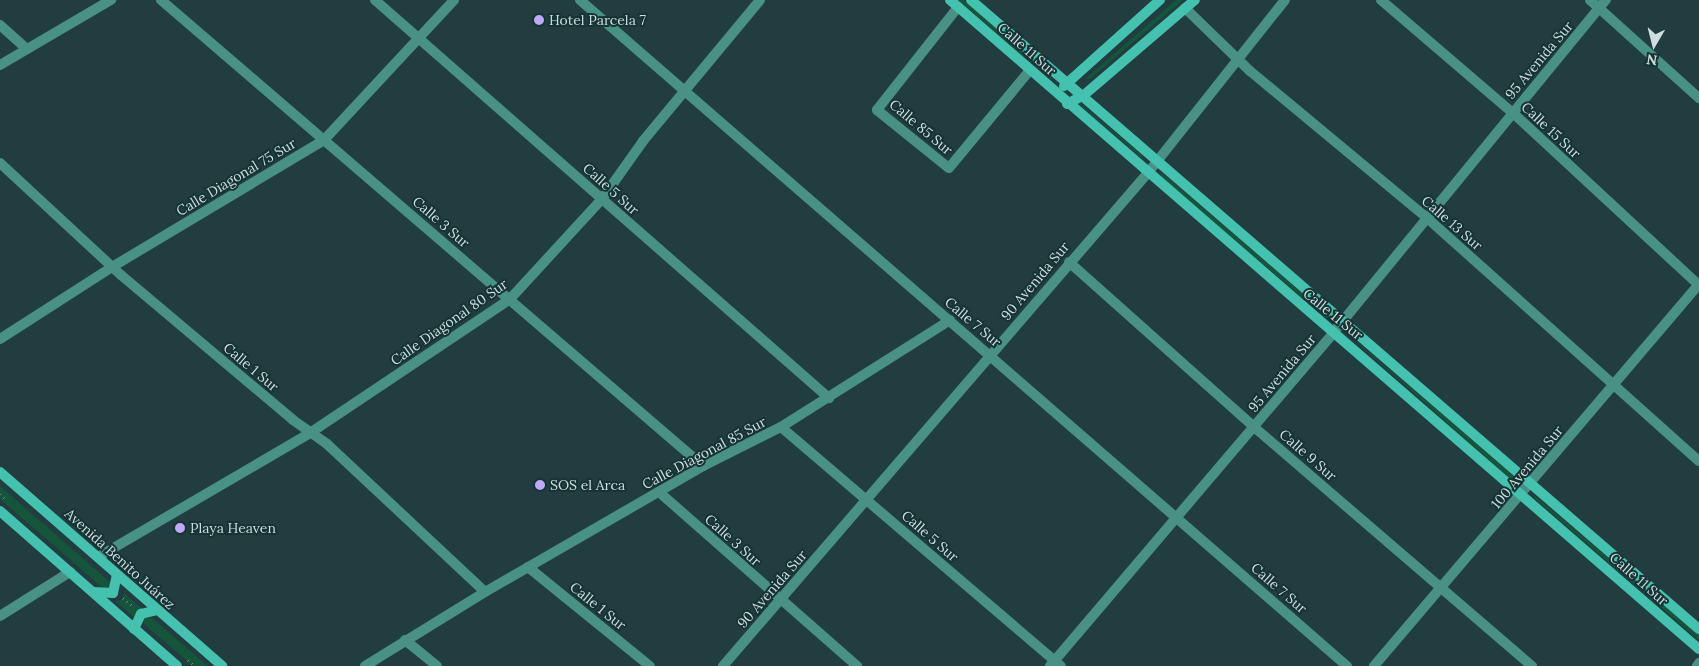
<!DOCTYPE html>
<meta charset="utf-8">
<style>
body{margin:0}
#map{position:relative;width:1699px;height:666px;overflow:hidden;background:#213d3f;font-family:Lora,serif}
div>[style]{position:absolute}
[style*='--x']{left:calc(var(--x)*1px);top:calc(var(--y)*1px);width:calc(var(--w)*1px);rotate:calc(var(--a)*1deg)}
.green>*{inset:0;background:#15553c}
.path>*{height:2.5px;margin-top:-1.25px;transform-origin:0;background:repeating-linear-gradient(90deg,#768c8d 0 1px,transparent 0 5px)}
.minor>*{height:10px;margin:-5px;padding:0 5px;transform-origin:5px;border-radius:5px;background:#499085}
.secondary>*{height:10px;margin:-5px;padding:0 5px;transform-origin:5px;border-radius:5px;background:#45c1b0}
.dots>*{width:14px;height:14px;translate:-50% -50%;box-sizing:border-box;border:2px solid #163335;border-radius:50%}
span{translate:-50% -50%;white-space:nowrap;text-align:center;line-height:1.15;-webkit-text-stroke:4px #163335;paint-order:stroke}
.poi-label{font-size:14px;color:#cededf}
.left{translate:0 -50%;text-align:left}
.street-label{font-size:14px;color:#cededf}
.north{position:absolute;left:1629px;top:20px;width:50px;height:50px;-webkit-text-stroke:4px #163335;paint-order:stroke;rotate:188deg;font-size:14px;font-weight:700;line-height:20px;text-align:center;color:#cededf}
.north::after{content:'';display:block;margin:auto;width:18px;height:22px;background:#cededf;clip-path:polygon(50% 0,100% 100%,50% 72%,0 100%)}
</style>
<div id="map">
<div class="green">
<div style="clip-path:polygon(958px 0,964px 0,1051px 75px,1052px 80px)"></div>
<div style="clip-path:polygon(1176px 0,1183px 0,1090px 79px,1085px 79px)"></div>
<div style="clip-path:polygon(1079px 103px,1143px 156px,1142px 158px,1080px 105px)"></div>
<div style="clip-path:polygon(1162px 173px,1329px 316px,1326px 318px,1160px 176px)"></div>
<div style="clip-path:polygon(1344px 331px,1518px 479px,1519px 483px,1514px 482px)"></div>
<div style="clip-path:polygon(0 486px,110px 582px,110px 589px,103px 588px,0 499px)"></div>
<div style="clip-path:polygon(1535px 496px,1699px 634px,1699px 640px,1535px 499px)"></div>
<div style="clip-path:polygon(124px 593px,142px 609px,134px 617px,115px 601px,122px 600px)"></div>
<div style="clip-path:polygon(144px 618px,152px 618px,208px 666px,193px 666px,144px 624px)"></div>
</div>
<div class="path">
<div style="--x:0;--y:494;--w:8;--a:45"></div>
<div style="--x:123;--y:598;--w:13;--a:39"></div>
<div style="--x:188;--y:660;--w:9;--a:41"></div>
</div>
<div class="minor">
<div style="--x:161;--y:0;--w:715;--a:40.69"></div>
<div style="--x:375;--y:0;--w:604;--a:41.24"></div>
<div style="--x:580;--y:0;--w:1016;--a:40.97"></div>
<div style="--x:1381;--y:0;--w:174;--a:40.6"></div>
<div style="--x:1513;--y:113;--w:253;--a:42.8"></div>
<div style="--x:1590;--y:0;--w:147;--a:42"></div>
<div style="--x:958;--y:7;--w:131;--a:128.2"></div>
<div style="--x:877;--y:110;--w:92;--a:38.9"></div>
<div style="--x:949;--y:168;--w:127;--a:-50.4"></div>
<div style="--x:1185;--y:8;--w:91;--a:44.1"></div>
<div style="--x:1250;--y:71;--w:229;--a:39.7"></div>
<div style="--x:1426;--y:217;--w:366;--a:41.8"></div>
<div style="--x:0;--y:25;--w:36;--a:42"></div>
<div style="--x:0;--y:65;--w:129;--a:-30.4"></div>
<div style="--x:0;--y:163;--w:165;--a:42.8"></div>
<div style="--x:121;--y:275;--w:225;--a:40.1"></div>
<div style="--x:293;--y:420;--w:42;--a:35.2"></div>
<div style="--x:327;--y:444;--w:216;--a:43.1"></div>
<div style="--x:1069;--y:262;--w:248;--a:41.7"></div>
<div style="--x:1254;--y:427;--w:367;--a:40.7"></div>
<div style="--x:0;--y:339;--w:133;--a:-32.7"></div>
<div style="--x:112;--y:267;--w:247;--a:-30.9"></div>
<div style="--x:324;--y:140;--w:191;--a:-47.1"></div>
<div style="--x:781;--y:427;--w:368;--a:40.5"></div>
<div style="--x:659;--y:492;--w:264;--a:41.3"></div>
<div style="--x:98;--y:557;--w:246;--a:-30.3"></div>
<div style="--x:310;--y:433;--w:241;--a:-33.8"></div>
<div style="--x:510;--y:299;--w:136;--a:-47.4"></div>
<div style="--x:602;--y:199;--w:71;--a:-54.7"></div>
<div style="--x:643;--y:141;--w:183;--a:-50.3"></div>
<div style="--x:528;--y:567;--w:157;--a:39.1"></div>
<div style="--x:0;--y:616;--w:83;--a:-32.2"></div>
<div style="--x:405;--y:640;--w:41;--a:39.1"></div>
<div style="--x:365;--y:666;--w:141;--a:-31.7"></div>
<div style="--x:485;--y:592;--w:252;--a:-30"></div>
<div style="--x:703;--y:466;--w:87;--a:-26.6"></div>
<div style="--x:781;--y:427;--w:200;--a:-32.3"></div>
<div style="--x:723;--y:666;--w:649;--a:-49.25"></div>
<div style="--x:1147;--y:174;--w:222;--a:-51.6"></div>
<div style="--x:1050;--y:666;--w:437;--a:-49.6"></div>
<div style="--x:1333;--y:333;--w:431;--a:-50.7"></div>
<div style="--x:1374;--y:666;--w:502;--a:-49.61"></div>
<div style="--x:1697;--y:666;--w:4;--a:-56"></div>
</div>
<div class="secondary">
<div style="--x:950;--y:0;--w:991;--a:40.91"></div>
<div style="--x:971;--y:0;--w:962;--a:40.83"></div>
<div style="--x:1064;--y:86;--w:129;--a:-41.9"></div>
<div style="--x:1067;--y:104;--w:19;--a:-28"></div>
<div style="--x:1084;--y:95;--w:146;--a:-40.6"></div>
<div style="--x:0;--y:472;--w:295;--a:41.1"></div>
<div style="--x:0;--y:511;--w:235;--a:41.2"></div>
<div style="--x:93;--y:592;--w:20;--a:3"></div>
<div style="--x:113;--y:593;--w:19;--a:-78"></div>
<div style="--x:134;--y:629;--w:17;--a:-65"></div>
<div style="--x:141;--y:614;--w:16;--a:-14"></div>
</div>
<div class="dots">
<div style="left:539px;top:20px;background:#bda9f5"></div>
<div style="left:540px;top:485px;background:#bda9f5"></div>
<div style="left:180px;top:528px;background:#bda9f5"></div>
</div>
<div class="poi-label">
<span class="left" style="left:549px;top:20px">Hotel Parcela 7</span>
<span class="left" style="left:550px;top:485px">SOS el Arca</span>
<span class="left" style="left:190px;top:528px">Playa Heaven</span>
</div>
<div class="street-label">
<span style="left:1027px;top:49px;rotate:41deg">Calle 11 Sur</span>
<span style="left:1539px;top:60px;rotate:-50deg">95 Avenida Sur</span>
<span style="left:921px;top:127px;rotate:40deg">Calle 85 Sur</span>
<span style="left:1551px;top:130px;rotate:43deg">Calle 15 Sur</span>
<span style="left:236px;top:177px;rotate:-31deg">Calle Diagonal 75 Sur</span>
<span style="left:611px;top:189px;rotate:42deg">Calle 5 Sur</span>
<span style="left:441px;top:222px;rotate:41deg">Calle 3 Sur</span>
<span style="left:1452px;top:223px;rotate:41deg">Calle 13 Sur</span>
<span style="left:1035px;top:281px;rotate:-50deg">90 Avenida Sur</span>
<span style="left:1333px;top:314px;rotate:39deg">Calle 11 Sur</span>
<span style="left:449px;top:322px;rotate:-35deg">Calle Diagonal 80 Sur</span>
<span style="left:973px;top:322px;rotate:40deg">Calle 7 Sur</span>
<span style="left:251px;top:367px;rotate:40deg">Calle 1 Sur</span>
<span style="left:1282px;top:373px;rotate:-50deg">95 Avenida Sur</span>
<span style="left:704px;top:453px;rotate:-28deg">Calle Diagonal 85 Sur</span>
<span style="left:1308px;top:455px;rotate:41deg">Calle 9 Sur</span>
<span style="left:1527px;top:467px;rotate:-50deg">100 Avenida Sur</span>
<span style="left:930px;top:536px;rotate:41deg">Calle 5 Sur</span>
<span style="left:733px;top:540px;rotate:42deg">Calle 3 Sur</span>
<span style="left:120px;top:559px;rotate:42deg">Avenida Benito Juárez</span>
<span style="left:1639px;top:579px;rotate:41deg">Calle 11 Sur</span>
<span style="left:1279px;top:588px;rotate:41deg">Calle 7 Sur</span>
<span style="left:772px;top:589px;rotate:-49deg">90 Avenida Sur</span>
<span style="left:598px;top:606px;rotate:39deg">Calle 1 Sur</span>
</div>
<div class="north">N</div>
</div>
